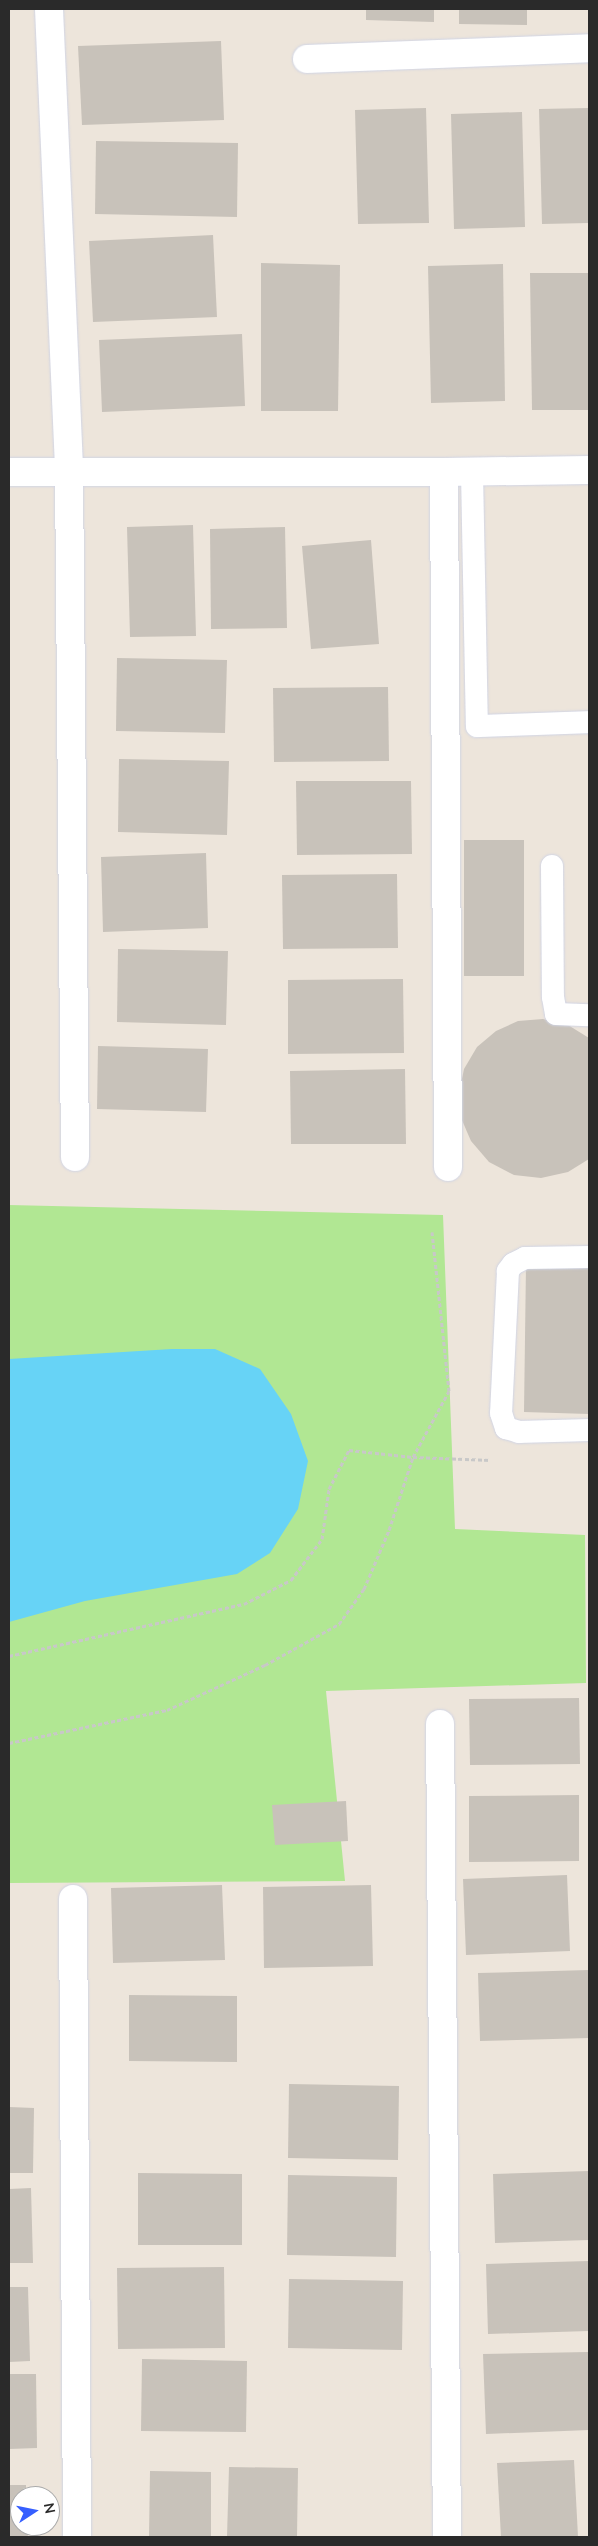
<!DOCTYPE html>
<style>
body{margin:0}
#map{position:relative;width:598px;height:2546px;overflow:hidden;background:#ede5db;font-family:"Nunito Sans",sans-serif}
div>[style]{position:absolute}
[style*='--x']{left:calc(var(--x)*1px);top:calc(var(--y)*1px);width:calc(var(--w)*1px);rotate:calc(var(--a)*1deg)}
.green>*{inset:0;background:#b1e793}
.water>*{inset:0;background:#67d3f6}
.building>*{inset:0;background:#c8c2ba}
.path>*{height:3px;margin-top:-1.5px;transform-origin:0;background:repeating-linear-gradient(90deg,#c8c8c8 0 4px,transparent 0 6.5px)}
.roads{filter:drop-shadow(0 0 1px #d0d4e4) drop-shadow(0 0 1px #d0d4e4)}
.service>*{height:22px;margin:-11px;padding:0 11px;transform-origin:11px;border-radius:11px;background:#fff}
.minor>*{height:28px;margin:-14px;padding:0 14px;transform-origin:14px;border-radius:14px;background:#fff}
span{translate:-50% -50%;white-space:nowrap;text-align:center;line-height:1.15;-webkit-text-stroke:4px #fff;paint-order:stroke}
.frame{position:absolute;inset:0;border:10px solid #2a2a2a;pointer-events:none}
.north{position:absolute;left:10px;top:2486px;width:50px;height:50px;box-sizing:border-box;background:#fff;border:1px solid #aaa;border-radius:50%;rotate:79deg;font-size:14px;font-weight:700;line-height:20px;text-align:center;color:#2a2a2a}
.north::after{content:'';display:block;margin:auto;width:18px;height:22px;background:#365fff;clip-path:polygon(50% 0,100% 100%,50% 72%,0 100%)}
</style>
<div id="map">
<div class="green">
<div style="clip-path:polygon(9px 1205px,443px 1215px,455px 1529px,585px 1535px,586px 1683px,326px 1691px,345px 1881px,9px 1883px)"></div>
</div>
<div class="water">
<div style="clip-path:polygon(172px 1349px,215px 1349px,260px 1369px,291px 1414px,308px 1461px,298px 1509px,270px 1553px,237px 1574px,85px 1601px,9px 1622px,9px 1359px)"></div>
</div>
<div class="building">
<div style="clip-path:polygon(366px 9px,434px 9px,434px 22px,366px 20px)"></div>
<div style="clip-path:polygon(459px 9px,527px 9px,527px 25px,459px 24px)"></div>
<div style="clip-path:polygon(221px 41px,224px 120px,82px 125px,78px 46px)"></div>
<div style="clip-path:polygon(426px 108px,429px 223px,358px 224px,355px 110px)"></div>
<div style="clip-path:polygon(589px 108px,589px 223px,542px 224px,539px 109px)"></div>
<div style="clip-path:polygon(522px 112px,525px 227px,454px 229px,451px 114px)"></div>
<div style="clip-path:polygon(96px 141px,238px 143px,237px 217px,95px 214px)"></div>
<div style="clip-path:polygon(213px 235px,217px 317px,93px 322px,89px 241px)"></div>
<div style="clip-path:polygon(261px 263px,340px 265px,338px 411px,261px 411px)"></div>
<div style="clip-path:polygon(503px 264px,505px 401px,431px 403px,428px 266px)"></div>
<div style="clip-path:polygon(530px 273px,589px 273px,589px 410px,532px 410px)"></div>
<div style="clip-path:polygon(242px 334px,245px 406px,102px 412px,99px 340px)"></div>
<div style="clip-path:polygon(193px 525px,196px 636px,130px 637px,127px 527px)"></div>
<div style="clip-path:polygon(285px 527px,287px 628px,211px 629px,210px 529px)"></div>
<div style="clip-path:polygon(371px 540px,379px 644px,311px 649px,302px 546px)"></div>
<div style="clip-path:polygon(117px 658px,227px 660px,225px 733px,116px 731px)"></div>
<div style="clip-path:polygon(388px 687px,389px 761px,274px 762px,273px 688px)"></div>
<div style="clip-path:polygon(119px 759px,229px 761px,227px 835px,118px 832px)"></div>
<div style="clip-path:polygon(296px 781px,411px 781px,412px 854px,297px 855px)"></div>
<div style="clip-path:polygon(464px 840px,524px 840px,524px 976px,464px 976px)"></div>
<div style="clip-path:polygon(206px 853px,208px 928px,103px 932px,101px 857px)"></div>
<div style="clip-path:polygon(397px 874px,398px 948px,283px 949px,282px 875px)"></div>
<div style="clip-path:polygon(118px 949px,228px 951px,226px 1025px,117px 1022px)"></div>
<div style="clip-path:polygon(403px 979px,404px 1053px,288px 1054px,288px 980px)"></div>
<div style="clip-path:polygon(543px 1019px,568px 1025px,589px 1038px,589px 1159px,568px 1172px,541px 1178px,514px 1175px,489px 1162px,471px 1141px,461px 1118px,459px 1093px,464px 1069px,477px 1047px,496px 1031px,518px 1021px)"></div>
<div style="clip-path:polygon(98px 1046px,208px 1049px,206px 1112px,97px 1109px)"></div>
<div style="clip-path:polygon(405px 1069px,406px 1144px,291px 1144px,290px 1071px)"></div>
<div style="clip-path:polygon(526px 1265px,589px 1267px,589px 1414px,524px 1412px)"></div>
<div style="clip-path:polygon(579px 1698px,580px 1764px,470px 1765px,469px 1699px)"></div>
<div style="clip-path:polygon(579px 1795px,579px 1861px,469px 1862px,469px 1796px)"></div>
<div style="clip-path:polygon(346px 1801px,348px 1841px,275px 1845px,272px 1805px)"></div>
<div style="clip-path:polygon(567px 1875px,570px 1951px,466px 1955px,463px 1879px)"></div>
<div style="clip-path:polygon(222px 1885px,225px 1960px,113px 1963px,111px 1888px)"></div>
<div style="clip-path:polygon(371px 1885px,373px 1966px,264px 1968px,263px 1887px)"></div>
<div style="clip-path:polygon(589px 1970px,589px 2038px,480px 2041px,478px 1973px)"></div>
<div style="clip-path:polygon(129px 1995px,237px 1996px,237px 2062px,129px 2061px)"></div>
<div style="clip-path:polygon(289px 2084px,399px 2086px,398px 2160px,288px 2158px)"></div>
<div style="clip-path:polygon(9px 2107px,34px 2108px,33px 2173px,9px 2173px)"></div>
<div style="clip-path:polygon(589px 2171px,589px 2240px,495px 2243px,493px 2174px)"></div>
<div style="clip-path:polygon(138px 2173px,242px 2174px,242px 2245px,138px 2245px)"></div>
<div style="clip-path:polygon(288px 2175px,397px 2177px,396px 2257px,287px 2255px)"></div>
<div style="clip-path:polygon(31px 2188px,33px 2263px,9px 2263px,9px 2189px)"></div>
<div style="clip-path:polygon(589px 2261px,589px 2331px,488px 2334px,486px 2264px)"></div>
<div style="clip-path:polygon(224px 2267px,225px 2348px,118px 2349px,117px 2268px)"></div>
<div style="clip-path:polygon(289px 2279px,403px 2281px,402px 2350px,288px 2348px)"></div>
<div style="clip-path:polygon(9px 2287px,28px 2287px,30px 2361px,9px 2362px)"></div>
<div style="clip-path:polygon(588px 2352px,589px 2430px,486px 2434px,483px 2354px)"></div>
<div style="clip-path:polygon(142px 2359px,247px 2361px,246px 2432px,141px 2431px)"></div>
<div style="clip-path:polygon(9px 2374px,36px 2374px,37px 2448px,9px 2449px)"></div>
<div style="clip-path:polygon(574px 2460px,578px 2537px,501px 2537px,497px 2463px)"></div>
<div style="clip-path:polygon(229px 2467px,298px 2468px,297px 2537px,227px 2537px)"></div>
<div style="clip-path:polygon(150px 2471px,211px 2472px,211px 2537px,149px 2537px)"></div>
<div style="clip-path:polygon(9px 2485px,26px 2485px,26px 2496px,20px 2496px,20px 2526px,27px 2526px,28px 2537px,9px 2537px)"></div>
</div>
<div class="path">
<div style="--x:9;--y:1656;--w:241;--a:-12.5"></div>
<div style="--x:244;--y:1604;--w:53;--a:-27.1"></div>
<div style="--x:291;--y:1580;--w:51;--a:-52.9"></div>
<div style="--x:322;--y:1539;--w:50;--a:-82"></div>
<div style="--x:329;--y:1489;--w:44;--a:-62.9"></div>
<div style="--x:349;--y:1450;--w:64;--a:6.2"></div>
<div style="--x:413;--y:1457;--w:78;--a:2.2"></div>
<div style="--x:9;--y:1743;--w:161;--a:-11.8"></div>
<div style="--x:167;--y:1710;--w:108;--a:-24.7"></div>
<div style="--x:265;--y:1665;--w:85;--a:-29"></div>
<div style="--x:339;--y:1624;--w:43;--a:-54.5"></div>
<div style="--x:364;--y:1589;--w:64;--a:-67"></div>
<div style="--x:389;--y:1530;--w:77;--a:-71.8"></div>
<div style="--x:413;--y:1457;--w:75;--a:-61.4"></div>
<div style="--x:449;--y:1391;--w:160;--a:-96.1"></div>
</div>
<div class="roads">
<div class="service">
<div style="--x:472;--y:472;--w:254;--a:88.9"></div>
<div style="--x:477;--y:726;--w:112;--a:-2"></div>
<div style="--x:552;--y:866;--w:131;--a:89.6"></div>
<div style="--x:553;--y:997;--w:17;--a:80"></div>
<div style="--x:556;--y:1014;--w:33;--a:2"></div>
<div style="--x:589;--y:1257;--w:64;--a:179.1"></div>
<div style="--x:525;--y:1258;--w:13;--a:153"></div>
<div style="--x:513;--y:1264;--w:9;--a:126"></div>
<div style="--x:508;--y:1271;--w:142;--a:92.8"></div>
<div style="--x:501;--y:1413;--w:16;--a:72"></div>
<div style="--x:506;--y:1428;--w:14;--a:17"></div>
<div style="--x:519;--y:1432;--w:70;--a:-1.6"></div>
</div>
<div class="minor">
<div style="--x:49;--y:9;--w:462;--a:87.5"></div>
<div style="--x:69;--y:471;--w:686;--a:89.5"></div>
<div style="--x:307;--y:59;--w:282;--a:-2.2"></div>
<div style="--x:9;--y:472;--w:435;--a:0"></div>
<div style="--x:444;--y:472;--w:145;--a:-0.8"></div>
<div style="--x:444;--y:472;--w:695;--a:89.67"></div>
<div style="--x:440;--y:1724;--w:813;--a:89.51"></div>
<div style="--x:73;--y:1899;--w:638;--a:89.64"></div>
</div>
</div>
<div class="frame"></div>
<div class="north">N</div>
</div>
